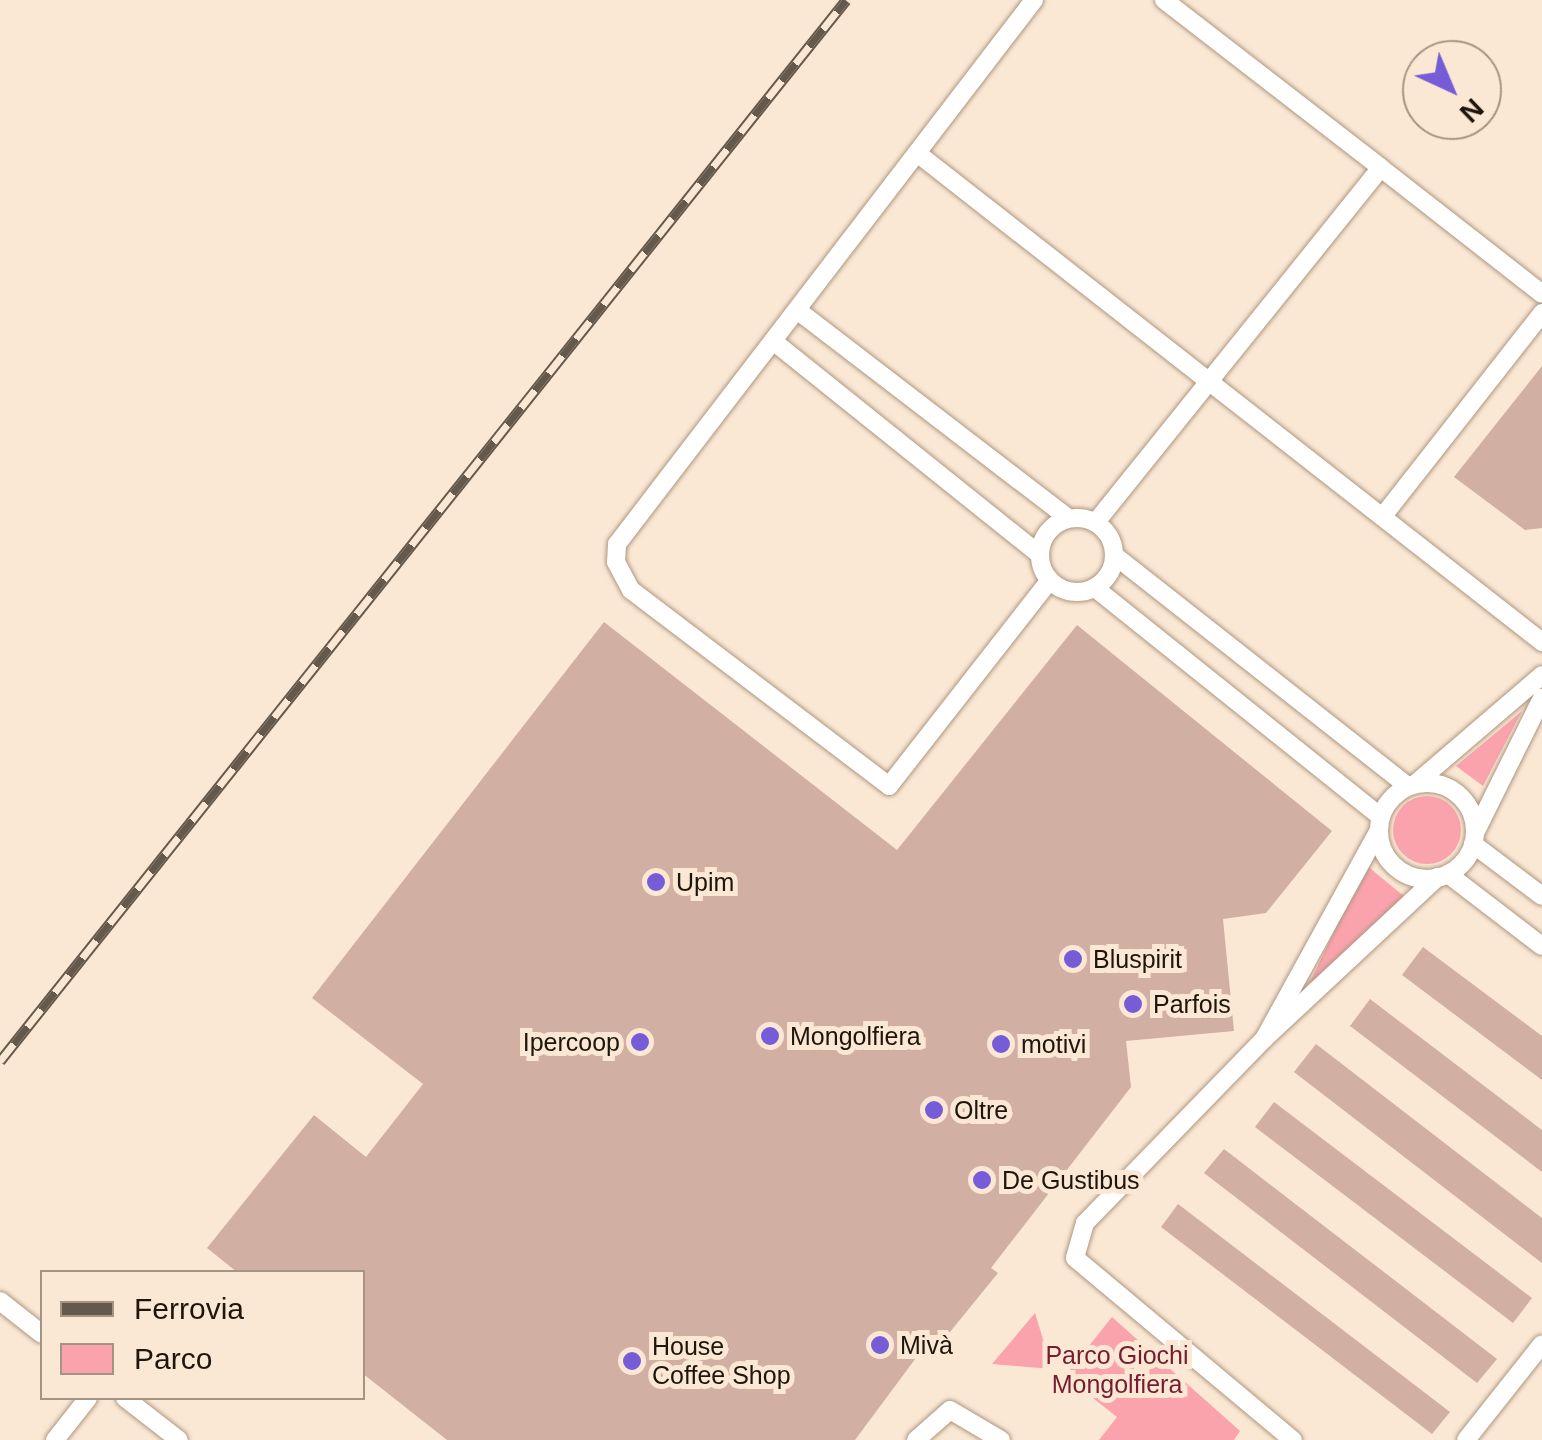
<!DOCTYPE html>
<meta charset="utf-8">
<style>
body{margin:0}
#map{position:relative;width:1542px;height:1440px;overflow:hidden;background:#fbe8d4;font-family:Arial,sans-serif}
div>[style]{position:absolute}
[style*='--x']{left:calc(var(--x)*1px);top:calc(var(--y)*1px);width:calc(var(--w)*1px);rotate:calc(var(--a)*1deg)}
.green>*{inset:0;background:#fba3ad}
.round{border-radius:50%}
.building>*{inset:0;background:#d1afa3}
.roads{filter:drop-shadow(0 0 2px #ae9780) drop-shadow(0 0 2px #ae9780)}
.service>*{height:18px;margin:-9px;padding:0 9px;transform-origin:9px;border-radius:9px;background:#fff}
.service>.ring{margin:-9px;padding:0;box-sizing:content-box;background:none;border:18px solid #fff;border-radius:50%}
.rail>*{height:11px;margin-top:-5.5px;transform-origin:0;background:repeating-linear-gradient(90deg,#fbe8d4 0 22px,#65594c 0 44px);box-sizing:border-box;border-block:2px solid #65594c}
.dots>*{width:28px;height:28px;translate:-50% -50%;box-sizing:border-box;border:5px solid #fbe8d4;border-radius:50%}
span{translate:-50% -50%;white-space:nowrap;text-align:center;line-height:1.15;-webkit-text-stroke:10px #fbe8d4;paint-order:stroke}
.poi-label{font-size:25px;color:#1e150c}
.left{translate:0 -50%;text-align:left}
.right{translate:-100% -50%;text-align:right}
.park-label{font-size:25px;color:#771c30}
.legend{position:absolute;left:40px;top:1270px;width:325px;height:130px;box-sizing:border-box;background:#fbe8d4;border:2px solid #a39484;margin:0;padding:12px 18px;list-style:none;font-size:30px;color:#1e150c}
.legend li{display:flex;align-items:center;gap:20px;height:50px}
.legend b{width:50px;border:2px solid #a39484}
.north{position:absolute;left:1402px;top:40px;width:100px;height:100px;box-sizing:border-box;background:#fbe8d4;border:2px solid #a39484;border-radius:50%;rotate:136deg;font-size:28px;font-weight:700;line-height:40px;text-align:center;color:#1e150c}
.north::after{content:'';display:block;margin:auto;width:35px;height:45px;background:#765cd6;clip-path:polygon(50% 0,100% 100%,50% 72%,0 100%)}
</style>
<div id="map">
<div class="green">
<div style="clip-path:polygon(1522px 711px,1483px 786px,1456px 766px)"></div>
<div class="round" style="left:1393px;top:796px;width:68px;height:68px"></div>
<div style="clip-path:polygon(1366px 865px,1405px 897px,1309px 984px)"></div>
<div style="clip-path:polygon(1035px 1313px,1052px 1369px,992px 1364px)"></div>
<div style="clip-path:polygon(1112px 1317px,1240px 1431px,1234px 1440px,1099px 1440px,1117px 1417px,1065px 1376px)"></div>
</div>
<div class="building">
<div style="clip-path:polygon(1542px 366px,1542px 528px,1525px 530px,1454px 477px)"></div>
<div style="clip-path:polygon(604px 622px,897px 850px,1077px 625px,1332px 831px,1266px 913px,1223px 919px,1234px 1031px,1126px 1041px,1131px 1087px,991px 1268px,998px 1273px,941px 1343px,933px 1335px,855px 1440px,447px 1440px,362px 1373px,362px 1272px,237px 1272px,207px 1248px,314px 1115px,366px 1157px,423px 1084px,312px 998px)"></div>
<div style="clip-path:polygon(1423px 947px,1542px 1036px,1542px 1080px,1402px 975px)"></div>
<div style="clip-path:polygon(1370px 999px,1542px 1130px,1542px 1172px,1350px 1026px)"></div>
<div style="clip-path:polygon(1316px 1044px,1542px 1218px,1542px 1263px,1294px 1072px)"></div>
<div style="clip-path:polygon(1274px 1102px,1532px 1298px,1513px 1323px,1255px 1127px)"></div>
<div style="clip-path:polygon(1224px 1149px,1497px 1359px,1477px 1383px,1204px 1173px)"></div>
<div style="clip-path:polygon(1178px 1204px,1450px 1412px,1432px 1434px,1161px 1227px)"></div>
</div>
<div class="roads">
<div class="service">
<div style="--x:1034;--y:0;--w:685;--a:127.47"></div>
<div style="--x:617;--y:544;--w:18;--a:93"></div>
<div style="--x:616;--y:562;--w:32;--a:62"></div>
<div style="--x:631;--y:590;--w:324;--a:37.2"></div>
<div style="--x:889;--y:786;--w:260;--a:-52"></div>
<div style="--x:1164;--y:0;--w:274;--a:37.7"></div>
<div style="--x:917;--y:153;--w:794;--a:38.04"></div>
<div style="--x:797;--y:310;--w:342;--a:37.5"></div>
<div style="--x:773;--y:341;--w:341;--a:38.7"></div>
<div style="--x:1383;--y:516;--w:258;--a:-51.9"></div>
<div class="ring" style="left:1040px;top:518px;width:56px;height:56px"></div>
<div style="--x:1096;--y:522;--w:454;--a:-51.2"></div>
<div style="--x:1381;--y:168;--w:204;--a:38"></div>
<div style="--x:1114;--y:555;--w:374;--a:38.2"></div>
<div style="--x:1095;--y:588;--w:366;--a:38.7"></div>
<div class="ring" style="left:1379px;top:783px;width:78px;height:78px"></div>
<div style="--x:1415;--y:784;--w:167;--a:-40.6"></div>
<div style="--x:1379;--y:830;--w:239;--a:118.8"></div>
<div style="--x:1264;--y:1039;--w:238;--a:-43"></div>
<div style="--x:1475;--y:833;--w:151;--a:-63.6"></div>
<div style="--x:1473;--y:844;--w:86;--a:37"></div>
<div style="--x:1448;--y:874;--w:118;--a:37.5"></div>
<div style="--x:1264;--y:1039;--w:257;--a:134.2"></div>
<div style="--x:1085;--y:1223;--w:36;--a:106"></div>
<div style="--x:1075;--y:1258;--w:284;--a:39.9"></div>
<div style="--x:0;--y:1301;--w:53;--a:38.2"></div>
<div style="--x:125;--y:1398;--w:68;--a:37.9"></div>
<div style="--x:55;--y:1440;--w:53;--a:-51.8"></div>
<div style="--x:916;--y:1440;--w:45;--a:-41.4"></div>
<div style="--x:950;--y:1410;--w:59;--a:30.5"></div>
<div style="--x:1466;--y:1440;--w:122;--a:-51.6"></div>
</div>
</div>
<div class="rail">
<div style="--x:0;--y:1061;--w:1357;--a:-51.43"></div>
</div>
<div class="dots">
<div style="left:656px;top:882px;background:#765cd6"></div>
<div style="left:1073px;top:959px;background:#765cd6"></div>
<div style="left:1133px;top:1004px;background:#765cd6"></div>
<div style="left:770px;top:1036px;background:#765cd6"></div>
<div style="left:640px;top:1042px;background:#765cd6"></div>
<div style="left:1001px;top:1044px;background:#765cd6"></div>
<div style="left:934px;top:1110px;background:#765cd6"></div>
<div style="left:982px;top:1180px;background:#765cd6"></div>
<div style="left:880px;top:1345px;background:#765cd6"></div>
<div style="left:632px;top:1361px;background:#765cd6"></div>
</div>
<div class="poi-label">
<span class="left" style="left:676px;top:882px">Upim</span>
<span class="left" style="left:1093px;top:959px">Bluspirit</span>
<span class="left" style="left:1153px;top:1004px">Parfois</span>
<span class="left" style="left:790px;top:1036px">Mongolfiera</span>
<span class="right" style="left:620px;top:1042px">Ipercoop</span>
<span class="left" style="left:1021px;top:1044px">motivi</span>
<span class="left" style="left:954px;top:1110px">Oltre</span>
<span class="left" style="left:1002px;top:1180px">De Gustibus</span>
<span class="left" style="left:900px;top:1345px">Mivà</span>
<span class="left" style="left:652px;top:1361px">House<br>Coffee Shop</span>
</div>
<div class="park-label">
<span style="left:1117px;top:1370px">Parco Giochi<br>Mongolfiera</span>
</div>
<ul class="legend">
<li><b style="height:12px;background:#65594c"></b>Ferrovia</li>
<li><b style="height:28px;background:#fba3ad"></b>Parco</li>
</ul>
<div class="north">N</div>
</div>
